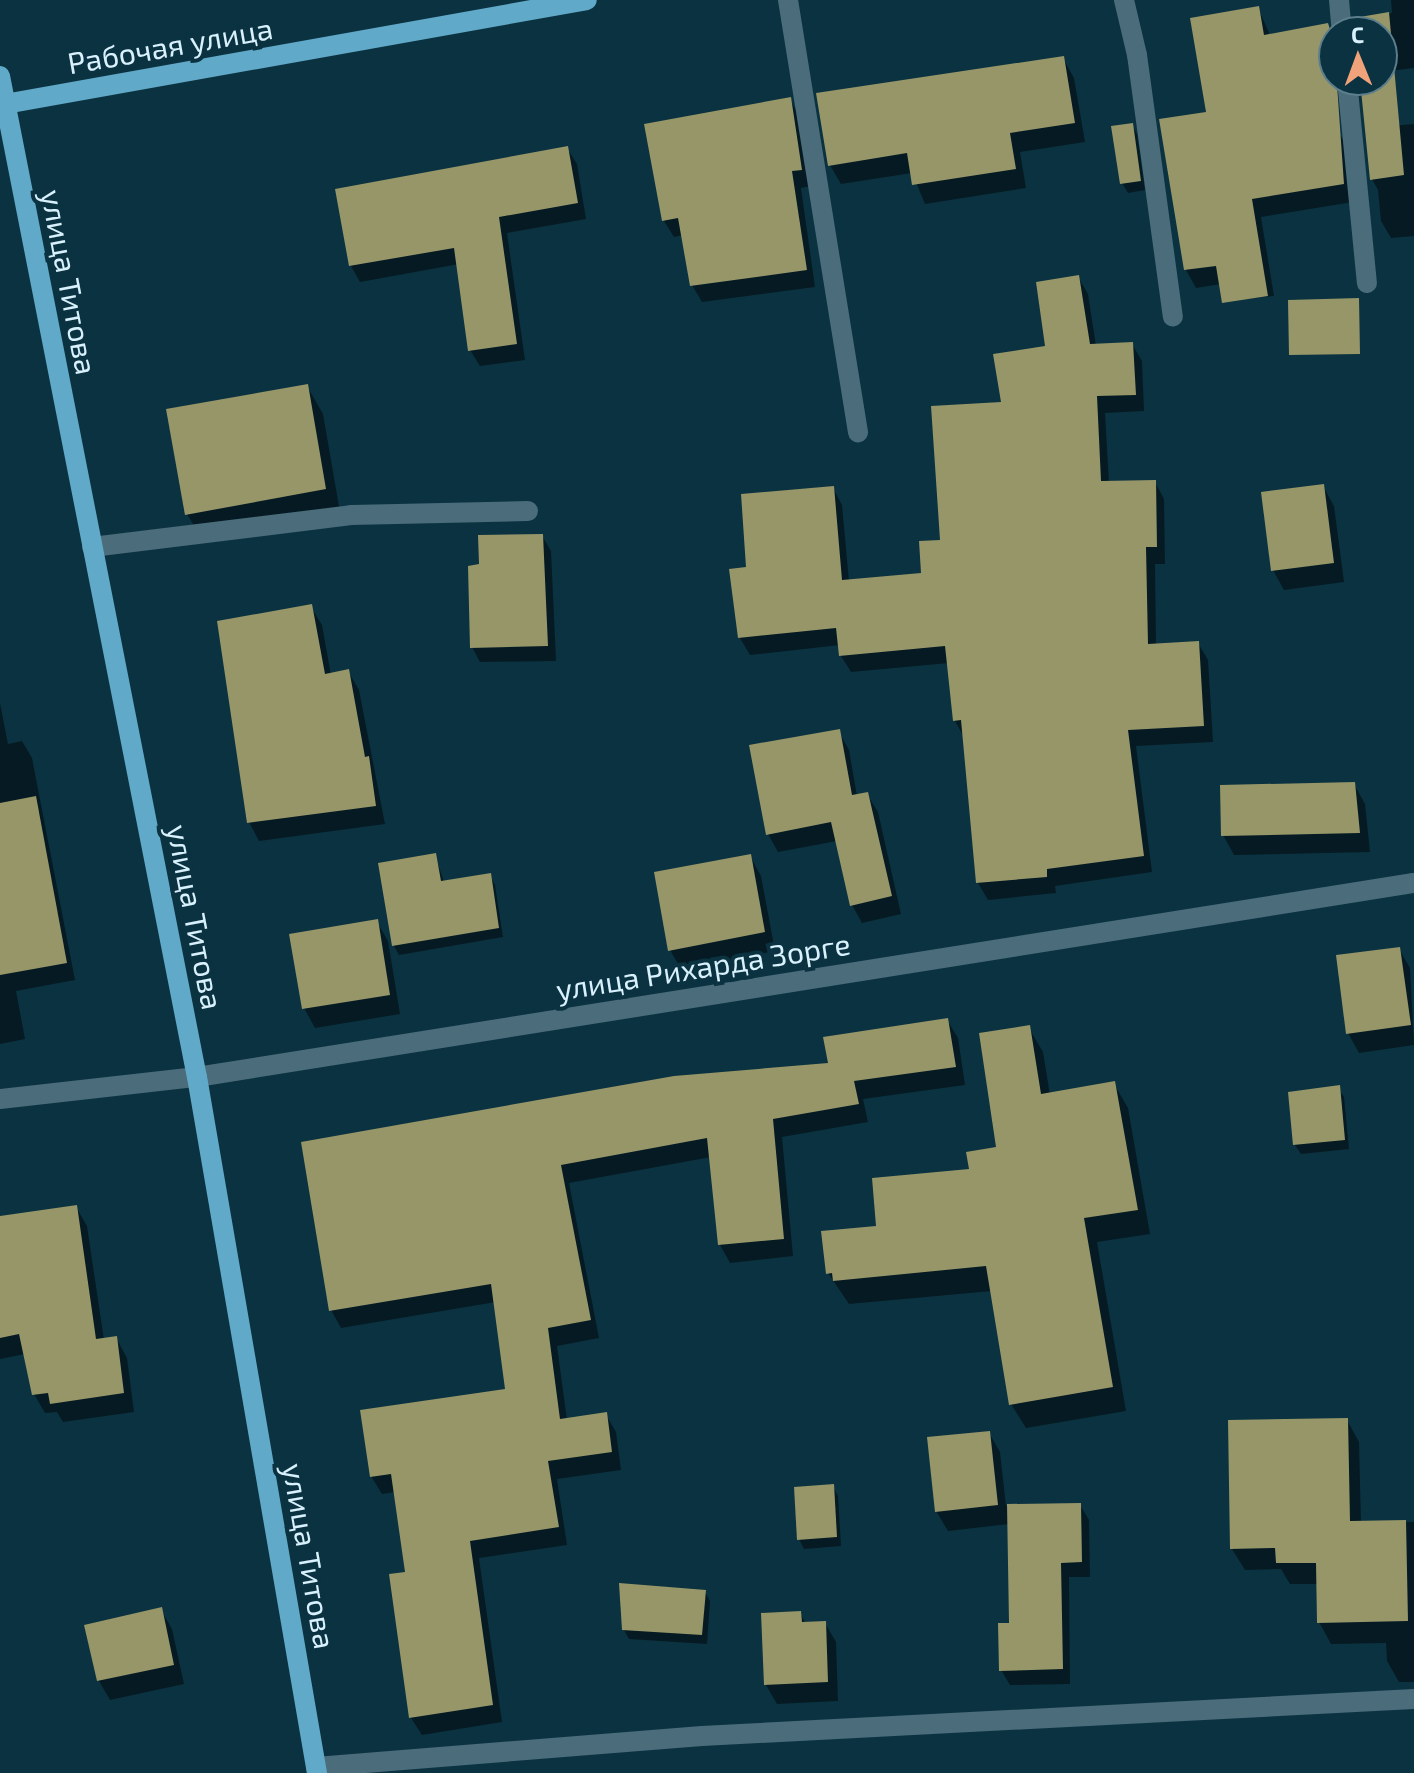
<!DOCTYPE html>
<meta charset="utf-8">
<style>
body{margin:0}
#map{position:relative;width:1414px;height:1773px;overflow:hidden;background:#0b3240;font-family:"Exo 2",sans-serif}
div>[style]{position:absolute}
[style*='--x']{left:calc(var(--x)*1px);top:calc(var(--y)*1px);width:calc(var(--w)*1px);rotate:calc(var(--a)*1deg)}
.shadow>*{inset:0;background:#0007}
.building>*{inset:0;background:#969669}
.minor>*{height:20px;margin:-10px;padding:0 10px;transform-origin:10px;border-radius:10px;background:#4a6c7b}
.major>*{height:20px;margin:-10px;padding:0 10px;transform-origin:10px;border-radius:10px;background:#61a9c8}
span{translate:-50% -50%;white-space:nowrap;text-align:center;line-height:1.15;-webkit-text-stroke:8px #0b3240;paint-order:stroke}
.street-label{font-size:30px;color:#d8f1fd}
.north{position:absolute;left:1318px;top:16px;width:80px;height:80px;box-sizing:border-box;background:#0b3240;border:2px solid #5d7e8c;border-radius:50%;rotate:359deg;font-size:22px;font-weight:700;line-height:32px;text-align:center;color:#d8f1fd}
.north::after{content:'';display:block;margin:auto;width:28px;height:36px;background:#f0a27a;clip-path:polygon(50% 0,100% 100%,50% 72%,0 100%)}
</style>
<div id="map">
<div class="shadow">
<div style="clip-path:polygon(1391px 0,1414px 0,1414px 68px,1382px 72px,1382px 32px,1356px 32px,1356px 20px,1392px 13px)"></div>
<div style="clip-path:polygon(1258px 8px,1270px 35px,1327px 25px,1334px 37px,1338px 131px,1348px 149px,1353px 202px,1261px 217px,1274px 296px,1231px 300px,1221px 284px,1196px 288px,1186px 270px,1208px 114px)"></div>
<div style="clip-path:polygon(1063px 58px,1074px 78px,1085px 142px,1020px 152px,1026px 188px,925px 204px,912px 173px,841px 184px,830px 165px)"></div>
<div style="clip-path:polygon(790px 99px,799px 116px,811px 186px,801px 188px,815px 287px,702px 302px,692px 285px,683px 235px,674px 237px,664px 221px)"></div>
<div style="clip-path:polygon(1414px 124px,1414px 236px,1391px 238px,1381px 221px,1378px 190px,1372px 179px,1367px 128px)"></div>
<div style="clip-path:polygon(1132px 125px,1137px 134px,1145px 190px,1128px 193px,1122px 183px)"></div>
<div style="clip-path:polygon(567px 148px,577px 164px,586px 219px,507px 233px,525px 360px,480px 366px,470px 350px,459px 264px,360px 282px,351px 266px,337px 191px)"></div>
<div style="clip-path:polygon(1078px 277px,1088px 294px,1096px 346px,1132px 344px,1142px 361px,1144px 411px,1105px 413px,1109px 483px,1155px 482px,1164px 499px,1165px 564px,1155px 564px,1156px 645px,1198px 643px,1208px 660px,1213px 742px,1136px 746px,1152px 872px,1055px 886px,1056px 893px,988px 900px,978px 883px,964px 737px,955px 721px,949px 663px,851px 672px,841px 656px,840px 645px,750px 655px,740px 638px,732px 571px,749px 568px,833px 488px,842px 505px,849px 581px,923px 575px,942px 542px,1003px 404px,1048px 348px)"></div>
<div style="clip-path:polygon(307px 386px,323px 414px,341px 518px,204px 542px,187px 514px)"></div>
<div style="clip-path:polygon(1323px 486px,1334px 506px,1344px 582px,1284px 590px,1273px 570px)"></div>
<div style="clip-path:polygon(542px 536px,551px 551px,556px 661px,480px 662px,472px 647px,481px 566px)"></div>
<div style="clip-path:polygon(311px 607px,322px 625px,331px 675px,348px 671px,359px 690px,385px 824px,259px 841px,249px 822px)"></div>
<div style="clip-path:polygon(0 703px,8px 744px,22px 741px,32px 758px,75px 980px,16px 991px,25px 1039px,0 1044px)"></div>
<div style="clip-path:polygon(839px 732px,849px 750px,857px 796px,867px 794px,878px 812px,901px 914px,862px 923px,852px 905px,837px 841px,778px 852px,768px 834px)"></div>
<div style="clip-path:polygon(1354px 784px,1365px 804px,1370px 852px,1234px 855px,1223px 835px)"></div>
<div style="clip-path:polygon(435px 855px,444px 882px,490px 875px,495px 885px,503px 937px,399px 955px,394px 946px,380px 864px)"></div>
<div style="clip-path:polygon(750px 856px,761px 876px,775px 951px,681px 969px,670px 950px)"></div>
<div style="clip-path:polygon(377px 922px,388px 941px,400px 1014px,315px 1028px,304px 1008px)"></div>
<div style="clip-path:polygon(1399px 949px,1410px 968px,1414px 1045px,1359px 1053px,1348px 1033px)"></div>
<div style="clip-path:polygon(947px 1020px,958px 1038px,965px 1085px,863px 1099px,868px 1122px,782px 1137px,793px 1256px,730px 1263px,720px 1245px,711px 1157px,569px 1183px,599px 1338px,557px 1346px,567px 1420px,606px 1415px,616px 1432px,621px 1470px,557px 1479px,567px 1545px,479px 1558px,502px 1722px,422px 1735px,411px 1718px,407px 1574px,396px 1492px,382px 1494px,371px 1476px,507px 1390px,496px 1302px,341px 1328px,331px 1310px,303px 1144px,830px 1065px)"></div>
<div style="clip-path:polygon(1029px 1028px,1043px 1052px,1050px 1095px,1114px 1084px,1128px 1108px,1150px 1234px,1097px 1242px,1126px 1411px,1026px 1428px,1011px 1404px,992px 1291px,849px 1304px,828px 1273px,878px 1228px,971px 1170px,998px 1148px)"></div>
<div style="clip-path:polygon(1338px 1088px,1344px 1097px,1349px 1149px,1301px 1154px,1295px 1145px)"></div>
<div style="clip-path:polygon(76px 1207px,87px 1226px,104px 1340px,116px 1338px,127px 1358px,134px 1412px,63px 1422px,57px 1412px,45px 1413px,34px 1394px,25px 1354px,0 1359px,0 1218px)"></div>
<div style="clip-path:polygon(1347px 1420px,1359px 1442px,1361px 1523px,1414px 1522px,1414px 1682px,1399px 1682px,1387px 1661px,1386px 1643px,1331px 1644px,1319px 1622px,1318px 1584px,1290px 1584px,1281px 1569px,1245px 1570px,1232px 1549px)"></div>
<div style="clip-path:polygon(989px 1433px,1000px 1452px,1006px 1506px,1080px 1505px,1089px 1520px,1090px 1577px,1069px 1577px,1070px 1684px,1010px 1685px,1001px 1670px,1011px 1625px,1009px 1524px,948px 1531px,936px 1511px)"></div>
<div style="clip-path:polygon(833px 1487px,838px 1496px,841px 1546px,804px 1549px,799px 1539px)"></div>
<div style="clip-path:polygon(705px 1592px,710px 1601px,707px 1644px,629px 1639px,624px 1630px)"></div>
<div style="clip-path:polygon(161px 1610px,172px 1629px,184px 1684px,110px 1700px,99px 1681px,87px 1626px)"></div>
<div style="clip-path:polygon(800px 1613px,806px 1624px,825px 1623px,836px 1642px,838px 1701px,777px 1704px,766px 1685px)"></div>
</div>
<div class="building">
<div style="clip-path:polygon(1259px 6px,1264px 35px,1328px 23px,1334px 42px,1344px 184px,1252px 199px,1268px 296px,1222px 303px,1216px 266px,1184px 270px,1159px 119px,1206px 112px,1190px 18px)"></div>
<div style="clip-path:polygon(1389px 12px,1404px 175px,1370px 180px,1360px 80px,1382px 80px,1382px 32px,1355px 32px,1354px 18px)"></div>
<div style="clip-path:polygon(1064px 56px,1075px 123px,1010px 133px,1016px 169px,912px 185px,907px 153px,828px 166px,816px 93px)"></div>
<div style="clip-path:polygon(791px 97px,802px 170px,792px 171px,807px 270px,690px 286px,678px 218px,662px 221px,644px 124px)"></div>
<div style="clip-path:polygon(1133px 123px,1141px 181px,1120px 184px,1111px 126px)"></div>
<div style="clip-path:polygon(568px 146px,578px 203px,499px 217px,517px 344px,468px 351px,454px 248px,349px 266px,335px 189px)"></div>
<div style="clip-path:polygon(1079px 275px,1090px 344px,1133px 342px,1136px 395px,1097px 396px,1101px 481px,1156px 480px,1157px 547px,1146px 547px,1148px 644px,1199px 641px,1204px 726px,1128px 730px,1144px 856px,1047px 869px,1047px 877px,976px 883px,961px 720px,953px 721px,945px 646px,839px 656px,836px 628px,738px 638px,729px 569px,746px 567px,741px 494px,834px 486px,842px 580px,921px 573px,919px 541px,940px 540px,931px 406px,1001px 402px,993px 354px,1045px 346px,1036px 282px)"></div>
<div style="clip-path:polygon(1359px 298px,1360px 354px,1289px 355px,1288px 300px)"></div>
<div style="clip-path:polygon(308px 384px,326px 489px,185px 515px,166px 409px)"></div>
<div style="clip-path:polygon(1324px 484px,1334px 563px,1271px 571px,1261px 492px)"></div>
<div style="clip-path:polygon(543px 534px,548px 646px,470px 648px,468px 566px,479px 564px,478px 535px)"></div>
<div style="clip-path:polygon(312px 604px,325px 674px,349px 669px,365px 757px,369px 756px,376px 806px,247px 823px,217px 621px)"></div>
<div style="clip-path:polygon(840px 729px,852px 795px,868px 792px,892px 896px,850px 906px,831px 822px,766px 835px,749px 745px)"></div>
<div style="clip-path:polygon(1355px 782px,1360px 833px,1221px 836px,1220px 785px)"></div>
<div style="clip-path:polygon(36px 796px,67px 963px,0 975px,0 803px)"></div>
<div style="clip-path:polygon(436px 853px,441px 881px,491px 873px,499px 928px,392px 946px,378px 863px)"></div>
<div style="clip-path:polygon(751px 854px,765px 932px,668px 951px,654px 872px)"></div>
<div style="clip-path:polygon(378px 919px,390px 995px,302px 1009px,289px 934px)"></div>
<div style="clip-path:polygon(1400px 947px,1411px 1025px,1346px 1034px,1336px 955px)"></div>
<div style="clip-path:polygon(948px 1018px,956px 1067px,854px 1081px,859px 1104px,773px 1119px,784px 1239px,718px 1245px,707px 1138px,561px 1165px,591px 1320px,548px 1328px,560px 1419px,607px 1412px,612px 1452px,548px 1461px,559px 1527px,470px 1541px,493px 1705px,409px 1718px,389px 1574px,405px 1572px,391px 1474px,370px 1477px,360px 1410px,505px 1389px,491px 1284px,329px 1311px,301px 1142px,674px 1076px,828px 1063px,823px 1037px)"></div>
<div style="clip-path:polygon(1030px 1025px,1041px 1094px,1115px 1081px,1138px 1210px,1084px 1218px,1113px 1387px,1009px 1405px,986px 1266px,833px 1281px,832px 1273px,826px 1274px,821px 1231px,876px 1226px,872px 1178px,969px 1169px,966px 1152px,996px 1147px,979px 1033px)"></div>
<div style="clip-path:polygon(1340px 1085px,1345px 1140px,1293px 1145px,1288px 1092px)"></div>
<div style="clip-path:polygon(77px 1205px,96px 1339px,117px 1336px,124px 1393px,50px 1404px,48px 1393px,32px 1395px,19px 1334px,0 1338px,0 1216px)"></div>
<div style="clip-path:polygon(1348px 1418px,1350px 1521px,1406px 1520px,1408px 1621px,1317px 1623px,1316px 1563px,1276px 1563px,1275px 1548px,1230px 1549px,1228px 1420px)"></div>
<div style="clip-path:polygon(990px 1431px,998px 1505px,935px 1512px,927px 1437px)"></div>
<div style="clip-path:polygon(834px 1484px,837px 1537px,797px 1540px,794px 1487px)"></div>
<div style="clip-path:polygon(1081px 1503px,1082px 1562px,1061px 1563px,1063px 1669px,999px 1671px,998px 1623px,1009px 1623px,1007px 1504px)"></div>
<div style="clip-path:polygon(619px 1583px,706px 1590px,702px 1635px,622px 1630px)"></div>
<div style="clip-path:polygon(162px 1607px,174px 1665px,97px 1681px,84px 1625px)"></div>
<div style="clip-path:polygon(801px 1611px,802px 1622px,826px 1621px,828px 1682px,764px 1685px,761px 1613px)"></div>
</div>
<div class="minor">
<div style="--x:788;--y:0;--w:438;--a:80.8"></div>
<div style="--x:1124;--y:0;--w:57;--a:76.7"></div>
<div style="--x:1137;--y:55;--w:264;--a:82.2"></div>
<div style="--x:1339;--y:0;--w:32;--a:85"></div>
<div style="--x:1347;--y:80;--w:204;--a:84.4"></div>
<div style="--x:92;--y:547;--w:261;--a:-7"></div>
<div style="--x:351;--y:515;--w:177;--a:-1.3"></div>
<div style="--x:0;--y:1099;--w:198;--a:-6.4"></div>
<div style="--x:197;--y:1077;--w:1232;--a:-9.06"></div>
<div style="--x:316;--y:1767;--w:387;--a:-4.6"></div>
<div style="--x:702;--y:1736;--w:713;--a:-2.97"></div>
</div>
<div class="major">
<div style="--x:0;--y:76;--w:1020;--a:78.87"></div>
<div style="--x:197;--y:1077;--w:706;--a:80.22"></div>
<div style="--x:0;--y:105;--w:596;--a:-10.14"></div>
</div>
<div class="street-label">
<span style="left:170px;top:45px;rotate:-10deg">Рабочая улица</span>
<span style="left:70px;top:282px;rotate:79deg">улица Титова</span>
<span style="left:196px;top:917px;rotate:79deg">улица Титова</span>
<span style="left:703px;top:966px;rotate:-9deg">улица Рихарда Зорге</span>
<span style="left:310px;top:1556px;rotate:80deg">улица Титова</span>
</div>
<div class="north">С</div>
</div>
